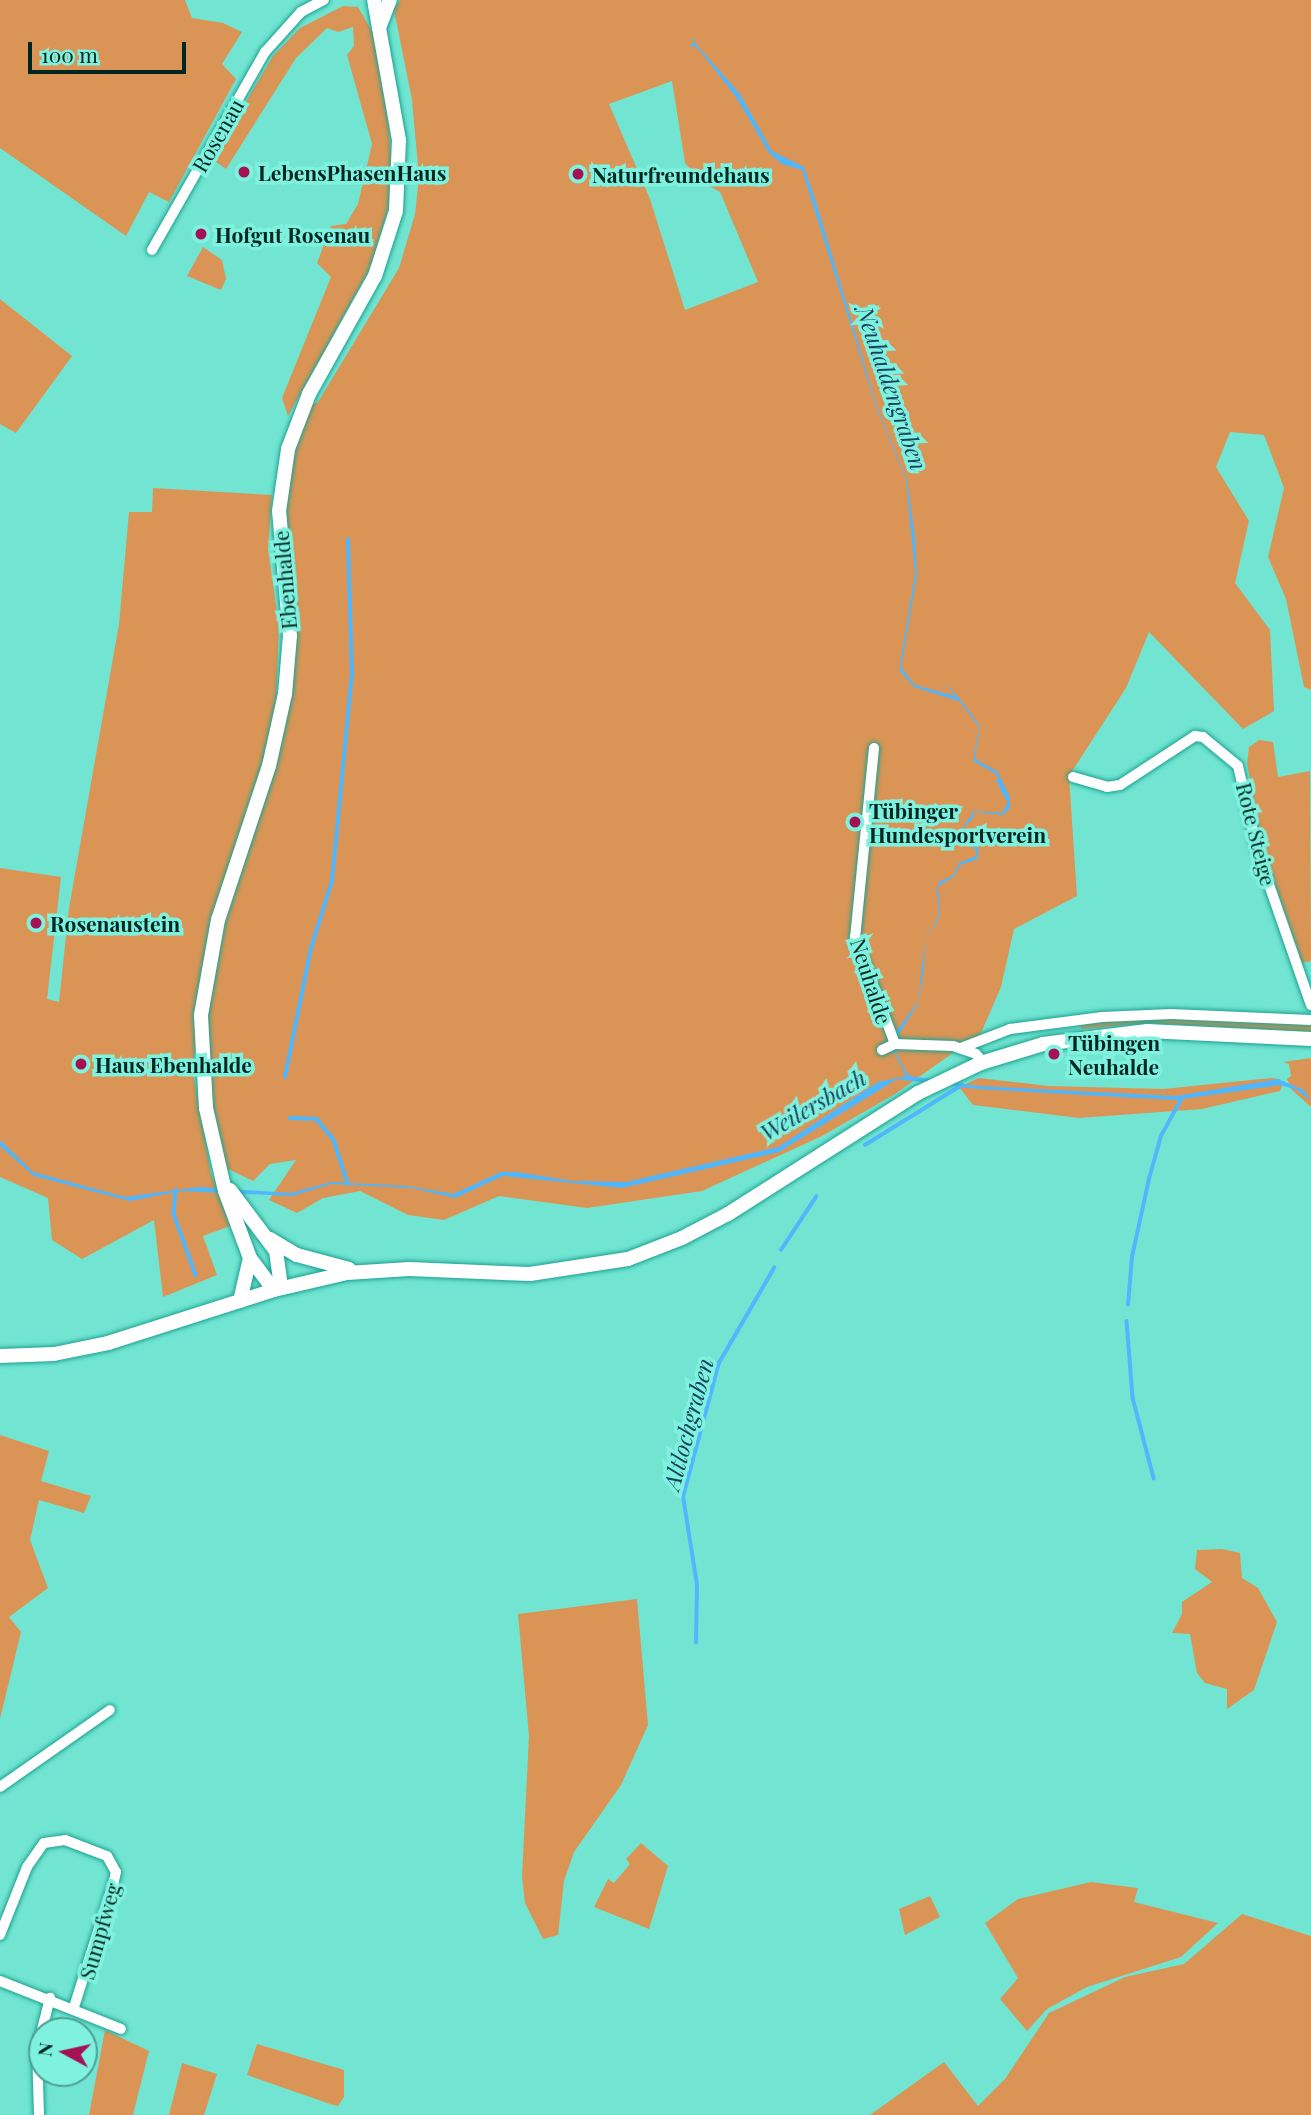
<!DOCTYPE html>
<meta charset="utf-8">
<style>
body{margin:0}
#map{position:relative;width:1311px;height:2115px;overflow:hidden;background:#71e5d2;font-family:"Playfair Display",serif}
div>[style]{position:absolute}
[style*='--x']{left:calc(var(--x)*1px);top:calc(var(--y)*1px);width:calc(var(--w)*1px);rotate:calc(var(--a)*1deg)}
.green>*{inset:0;background:#da9556}
.water>*{inset:0;background:#51b7fd}
.stream>*{height:3.5px;margin:-1.75px;padding:0 1.75px;transform-origin:1.75px;border-radius:1.75px;background:#51b7fd}
.roads{filter:drop-shadow(0 0 2px #1da291) drop-shadow(0 0 2px #1da291)}
.minor>*{height:10px;margin:-5px;padding:0 5px;transform-origin:5px;border-radius:5px;background:#fff}
.tertiary>*{height:14px;margin:-7px;padding:0 7px;transform-origin:7px;border-radius:7px;background:#fff}
.dots>*{width:19px;height:19px;translate:-50% -50%;box-sizing:border-box;border:4px solid #7ff2df;border-radius:50%}
span{translate:-50% -50%;white-space:nowrap;text-align:center;line-height:1.15;-webkit-text-stroke:7px #7ff2df;paint-order:stroke}
.street-label{font-size:21px;color:#002621}
.poi-label{font-size:21px;color:#002621;font-weight:700}
.left{translate:0 -50%;text-align:left}
.water-label{font-size:23px;color:#18425e;font-style:italic}
.north{position:absolute;left:28px;top:2017px;width:70px;height:70px;box-sizing:border-box;background:#7ff2df;border:2px solid #4ca093;border-radius:50%;rotate:278deg;font-size:19px;font-weight:700;line-height:28px;text-align:center;color:#002621}
.north::after{content:'';display:block;margin:auto;width:24px;height:32px;background:#a41254;clip-path:polygon(50% 0,100% 100%,50% 72%,0 100%)}
.scale{position:absolute;left:28px;top:42px;width:158px;height:32px;box-sizing:border-box;border:4px solid #002621;border-top:0;padding-left:9px;font-size:21px;line-height:24px;white-space:nowrap;color:#002621;-webkit-text-stroke:5px #7ff2df;paint-order:stroke}
</style>
<div id="map">
<div class="green">
<div style="clip-path:polygon(0 0,185px 0,192px 18px,223px 23px,242px 32px,222px 64px,236px 79px,169px 202px,149px 192px,126px 236px,0 148px)"></div>
<div style="clip-path:polygon(evenodd,400px 0,1311px 0,1311px 690px,1304px 687px,1286px 599px,1268px 557px,1284px 488px,1264px 435px,1230px 432px,1216px 467px,1249px 521px,1235px 583px,1270px 630px,1274px 711px,1243px 729px,1149px 632px,1126px 688px,1069px 776px,1077px 896px,1014px 929px,1001px 987px,981px 1033px,895px 1094px,822px 1136px,702px 1191px,587px 1208px,499px 1196px,444px 1220px,408px 1215px,360px 1191px,323px 1198px,297px 1213px,269px 1200px,296px 1160px,270px 1164px,253px 1181px,218px 1164px,212px 1139px,203px 992px,285px 694px,280px 533px,301px 410px,318px 402px,399px 268px,415px 214px,419px 177px,412px 100px,394px 10px,400px 0,672px 81px,685px 163px,699px 180px,720px 192px,758px 282px,685px 310px,650px 199px,609px 104px,672px 81px)"></div>
<div style="clip-path:polygon(343px 6px,358px 7px,373px 33px,388px 114px,393px 190px,372px 265px,288px 416px,282px 398px,331px 277px,317px 263px,331px 226px,346px 224px,358px 204px,372px 144px,347px 55px,354px 46px,353px 27px,338px 32px,327px 28px,296px 58px,226px 169px,212px 159px,273px 56px,300px 28px)"></div>
<div style="clip-path:polygon(203px 247px,222px 260px,226px 279px,221px 290px,187px 276px)"></div>
<div style="clip-path:polygon(0 299px,72px 356px,16px 433px,0 424px)"></div>
<div style="clip-path:polygon(153px 488px,272px 495px,268px 549px,279px 626px,276px 703px,263px 775px,199px 990px,193px 1072px,211px 1174px,233px 1225px,203px 1236px,217px 1275px,163px 1297px,154px 1220px,82px 1259px,52px 1240px,48px 1198px,0 1177px,0 868px,61px 877px,47px 999px,59px 1002px,69px 908px,119px 624px,129px 512px,152px 512px)"></div>
<div style="clip-path:polygon(1259px 740px,1273px 742px,1278px 777px,1310px 771px,1311px 961px,1302px 963px,1262px 846px,1247px 763px,1249px 747px)"></div>
<div style="clip-path:polygon(1153px 1017px,1311px 1024px,1311px 1032px,1148px 1023px,1081px 1029px,1080px 1022px)"></div>
<div style="clip-path:polygon(1311px 1058px,1311px 1107px,1291px 1089px,1287px 1079px,1291px 1076px,1289px 1064px,1283px 1062px)"></div>
<div style="clip-path:polygon(979px 1078px,1049px 1086px,1163px 1089px,1271px 1078px,1280px 1079px,1282px 1086px,1280px 1091px,1202px 1109px,1079px 1118px,973px 1105px,959px 1087px)"></div>
<div style="clip-path:polygon(0 1435px,49px 1451px,41px 1481px,91px 1496px,84px 1513px,39px 1500px,30px 1540px,48px 1588px,9px 1617px,21px 1632px,0 1719px)"></div>
<div style="clip-path:polygon(1222px 1549px,1240px 1553px,1242px 1578px,1258px 1588px,1277px 1622px,1254px 1690px,1227px 1709px,1227px 1689px,1205px 1683px,1197px 1673px,1190px 1634px,1172px 1633px,1182px 1614px,1182px 1602px,1212px 1582px,1195px 1569px,1197px 1550px)"></div>
<div style="clip-path:polygon(637px 1599px,648px 1725px,621px 1785px,574px 1852px,564px 1881px,558px 1935px,543px 1939px,525px 1903px,522px 1876px,529px 1736px,518px 1614px)"></div>
<div style="clip-path:polygon(641px 1843px,668px 1866px,649px 1929px,594px 1907px,608px 1879px,614px 1883px,630px 1864px,626px 1859px)"></div>
<div style="clip-path:polygon(1091px 1882px,1138px 1888px,1134px 1902px,1218px 1923px,1181px 1957px,1087px 1987px,1047px 2009px,1027px 2031px,1000px 1999px,1018px 1978px,985px 1923px,1018px 1899px)"></div>
<div style="clip-path:polygon(930px 1896px,940px 1917px,905px 1935px,899px 1909px)"></div>
<div style="clip-path:polygon(1242px 1914px,1311px 1936px,1311px 2115px,870px 2115px,944px 2062px,978px 2106px,1005px 2079px,1049px 2013px,1125px 1977px,1184px 1964px)"></div>
<div style="clip-path:polygon(105px 2030px,149px 2051px,133px 2115px,89px 2115px)"></div>
<div style="clip-path:polygon(257px 2044px,344px 2070px,344px 2097px,338px 2106px,330px 2104px,247px 2075px)"></div>
<div style="clip-path:polygon(182px 2063px,217px 2074px,204px 2115px,169px 2115px)"></div>
</div>
<div class="water">
<div style="clip-path:polygon(693px 33px,696px 44px,740px 94px,772px 151px,804px 167px,817px 205px,878px 410px,907px 479px,915px 537px,917px 575px,901px 668px,915px 685px,955px 696px,944px 681px,959px 698px,980px 726px,975px 759px,997px 771px,1010px 797px,1010px 808px,1003px 815px,975px 812px,972px 819px,963px 828px,978px 848px,979px 856px,977px 859px,972px 861px,960px 865px,955px 876px,938px 886px,940px 909px,938px 921px,925px 940px,924px 969px,918px 1004px,892px 1045px,905px 1070px,910px 1076px,979px 1086px,1176px 1096px,1278px 1079px,1304px 1090px,1311px 1101px,1297px 1090px,1280px 1085px,1176px 1100px,977px 1089px,897px 1079px,779px 1152px,622px 1188px,503px 1176px,455px 1198px,412px 1188px,331px 1184px,292px 1196px,181px 1191px,130px 1201px,34px 1176px,0 1146px,0 1140px,33px 1172px,125px 1197px,199px 1187px,291px 1193px,331px 1182px,408px 1186px,453px 1194px,501px 1172px,516px 1172px,572px 1181px,626px 1182px,778px 1147px,878px 1082px,906px 1076px,891px 1046px,892px 1037px,918px 1002px,925px 940px,937px 920px,939px 909px,937px 895px,937px 887px,939px 882px,954px 875px,959px 863px,978px 855px,962px 828px,974px 811px,1002px 813px,1009px 800px,995px 773px,973px 761px,979px 727px,959px 701px,914px 687px,899px 670px,915px 574px,906px 479px,877px 410px,802px 170px,782px 164px,769px 153px,736px 97px,697px 47px,689px 46px,694px 43px,691px 37px,695px 42px)"></div>
</div>
<div class="stream">
<div style="--x:999;--y:781;--w:20;--a:63"></div>
<div style="--x:285;--y:1077;--w:132;--a:-78.6"></div>
<div style="--x:311;--y:948;--w:70;--a:-72.6"></div>
<div style="--x:332;--y:881;--w:207;--a:-84.5"></div>
<div style="--x:352;--y:675;--w:135;--a:-91.7"></div>
<div style="--x:290;--y:1118;--w:27;--a:2"></div>
<div style="--x:317;--y:1119;--w:27;--a:51"></div>
<div style="--x:334;--y:1140;--w:46;--a:72.3"></div>
<div style="--x:865;--y:1145;--w:114;--a:-31.7"></div>
<div style="--x:176;--y:1190;--w:24;--a:95"></div>
<div style="--x:174;--y:1214;--w:65;--a:70.2"></div>
<div style="--x:781;--y:1250;--w:64;--a:-56.6"></div>
<div style="--x:1128;--y:1305;--w:48;--a:-85.2"></div>
<div style="--x:1132;--y:1257;--w:80;--a:-77.7"></div>
<div style="--x:1149;--y:1179;--w:45;--a:-74.4"></div>
<div style="--x:1161;--y:1136;--w:43;--a:-61.1"></div>
<div style="--x:1127;--y:1321;--w:77;--a:85.5"></div>
<div style="--x:1133;--y:1398;--w:83;--a:75.3"></div>
<div style="--x:696;--y:1643;--w:58;--a:-89"></div>
<div style="--x:697;--y:1585;--w:89;--a:-99"></div>
<div style="--x:683;--y:1497;--w:139;--a:-75"></div>
<div style="--x:719;--y:1363;--w:110;--a:-59.9"></div>
</div>
<div class="roads">
<div class="minor">
<div style="--x:152;--y:250;--w:228;--a:-60.3"></div>
<div style="--x:265;--y:52;--w:54;--a:-48"></div>
<div style="--x:301;--y:12;--w:26;--a:-28"></div>
<div style="--x:874;--y:748;--w:190;--a:95.7"></div>
<div style="--x:855;--y:937;--w:114;--a:69.5"></div>
<div style="--x:1073;--y:777;--w:35;--a:16"></div>
<div style="--x:1107;--y:787;--w:13;--a:-9"></div>
<div style="--x:1120;--y:785;--w:90;--a:-33.2"></div>
<div style="--x:1195;--y:736;--w:8;--a:7"></div>
<div style="--x:1203;--y:737;--w:45;--a:39.6"></div>
<div style="--x:1238;--y:766;--w:89;--a:77.1"></div>
<div style="--x:1258;--y:853;--w:161;--a:70.8"></div>
<div style="--x:961;--y:1048;--w:53;--a:-21.2"></div>
<div style="--x:1010;--y:1029;--w:93;--a:-7.4"></div>
<div style="--x:1102;--y:1017;--w:69;--a:-2.5"></div>
<div style="--x:1171;--y:1014;--w:140;--a:2.5"></div>
<div style="--x:882;--y:1050;--w:14;--a:-25"></div>
<div style="--x:895;--y:1044;--w:58;--a:2"></div>
<div style="--x:953;--y:1046;--w:24;--a:19"></div>
<div style="--x:976;--y:1054;--w:11;--a:49"></div>
<div style="--x:0;--y:1787;--w:134;--a:-35"></div>
<div style="--x:0;--y:1935;--w:73;--a:-68.3"></div>
<div style="--x:27;--y:1867;--w:29;--a:-55"></div>
<div style="--x:44;--y:1843;--w:21;--a:-8"></div>
<div style="--x:65;--y:1840;--w:45;--a:20.9"></div>
<div style="--x:107;--y:1856;--w:18;--a:61"></div>
<div style="--x:116;--y:1872;--w:9;--a:103"></div>
<div style="--x:114;--y:1881;--w:132;--a:107.6"></div>
<div style="--x:0;--y:1981;--w:130;--a:21.6"></div>
<div style="--x:39;--y:2115;--w:66;--a:-91.7"></div>
<div style="--x:37;--y:2049;--w:53;--a:-75.7"></div>
</div>
<div class="tertiary">
<div style="--x:379;--y:28;--w:30;--a:-69"></div>
<div style="--x:230;--y:1190;--w:76;--a:53"></div>
<div style="--x:276;--y:1251;--w:36;--a:82"></div>
<div style="--x:270;--y:1239;--w:31;--a:31"></div>
<div style="--x:297;--y:1255;--w:54;--a:15.1"></div>
<div style="--x:274;--y:1290;--w:40;--a:-127"></div>
<div style="--x:250;--y:1258;--w:72;--a:-110.5"></div>
<div style="--x:225;--y:1191;--w:85;--a:-102.9"></div>
<div style="--x:206;--y:1108;--w:93;--a:-93.1"></div>
<div style="--x:201;--y:1015;--w:97;--a:-79.9"></div>
<div style="--x:218;--y:920;--w:162;--a:-71.7"></div>
<div style="--x:269;--y:766;--w:74;--a:-77.5"></div>
<div style="--x:285;--y:694;--w:58;--a:-85.1"></div>
<div style="--x:290;--y:636;--w:125;--a:-95"></div>
<div style="--x:279;--y:511;--w:63;--a:-81.7"></div>
<div style="--x:288;--y:449;--w:59;--a:-69.1"></div>
<div style="--x:309;--y:394;--w:135;--a:-60.8"></div>
<div style="--x:375;--y:276;--w:68;--a:-72.1"></div>
<div style="--x:396;--y:211;--w:71;--a:-87.6"></div>
<div style="--x:399;--y:140;--w:142;--a:-100.1"></div>
<div style="--x:240;--y:1301;--w:44;--a:-76.9"></div>
<div style="--x:0;--y:1356;--w:54;--a:-2.1"></div>
<div style="--x:54;--y:1354;--w:55;--a:-11.5"></div>
<div style="--x:108;--y:1343;--w:174;--a:-17.7"></div>
<div style="--x:274;--y:1290;--w:75;--a:-13.1"></div>
<div style="--x:347;--y:1273;--w:62;--a:-3.7"></div>
<div style="--x:409;--y:1269;--w:121;--a:2.4"></div>
<div style="--x:530;--y:1274;--w:99;--a:-8.7"></div>
<div style="--x:628;--y:1259;--w:58;--a:-21.3"></div>
<div style="--x:682;--y:1238;--w:52;--a:-27.6"></div>
<div style="--x:728;--y:1214;--w:225;--a:-32.5"></div>
<div style="--x:918;--y:1093;--w:70;--a:-25.5"></div>
<div style="--x:981;--y:1063;--w:65;--a:-17"></div>
<div style="--x:1043;--y:1044;--w:105;--a:-7.1"></div>
<div style="--x:1147;--y:1031;--w:164;--a:2.8"></div>
</div>
</div>
<div class="dots">
<div style="left:244px;top:172px;background:#a41254"></div>
<div style="left:578px;top:174px;background:#a41254"></div>
<div style="left:201px;top:234px;background:#a41254"></div>
<div style="left:855px;top:822px;background:#a41254"></div>
<div style="left:36px;top:923px;background:#a41254"></div>
<div style="left:1054px;top:1054px;background:#a41254"></div>
<div style="left:81px;top:1064px;background:#a41254"></div>
</div>
<div class="street-label">
<span style="left:217px;top:135px;rotate:-60deg">Rosenau</span>
<span style="left:284px;top:580px;rotate:-95deg">Ebenhalde</span>
<span style="left:1257px;top:834px;rotate:76deg">Rote Steige</span>
<span style="left:872px;top:981px;rotate:72deg">Neuhalde</span>
<span style="left:99px;top:1931px;rotate:-74deg">Sumpfweg</span>
</div>
<div class="poi-label">
<span class="left" style="left:258px;top:172px">LebensPhasenHaus</span>
<span class="left" style="left:592px;top:174px">Naturfreundehaus</span>
<span class="left" style="left:215px;top:234px">Hofgut Rosenau</span>
<span class="left" style="left:869px;top:822px">Tübinger<br>Hundesportverein</span>
<span class="left" style="left:50px;top:923px">Rosenaustein</span>
<span class="left" style="left:1068px;top:1054px">Tübingen<br>Neuhalde</span>
<span class="left" style="left:95px;top:1064px">Haus Ebenhalde</span>
</div>
<div class="water-label">
<span style="left:892px;top:388px;rotate:71deg">Neuhaldengraben</span>
<span style="left:813px;top:1105px;rotate:-30deg">Weilersbach</span>
<span style="left:688px;top:1424px;rotate:-75deg">Altlochgraben</span>
</div>
<div class="north">N</div>
<div class="scale">100 m</div>
</div>
